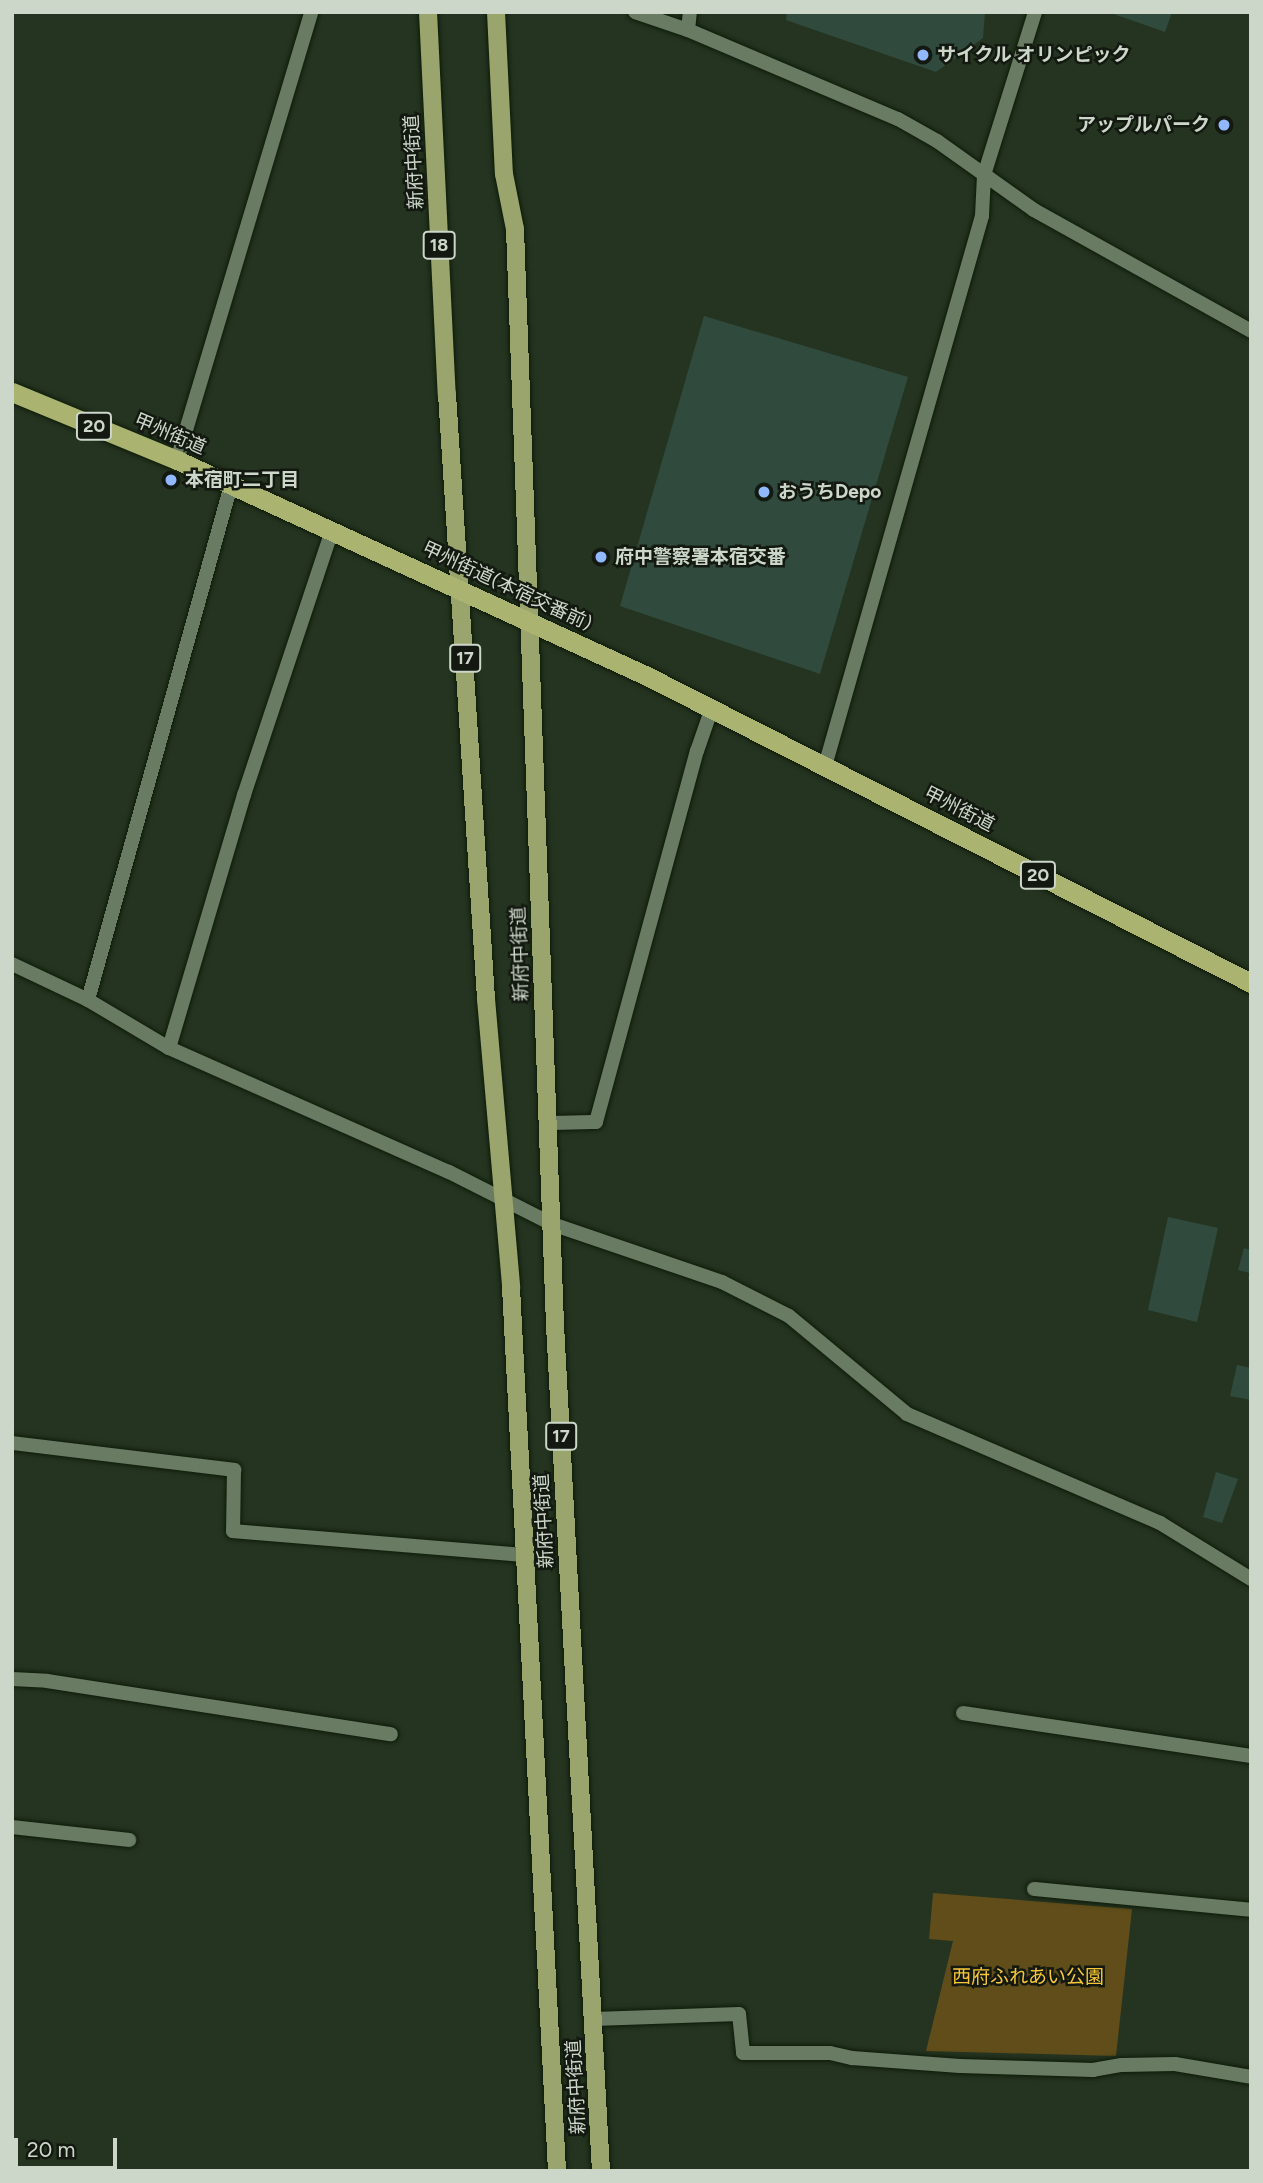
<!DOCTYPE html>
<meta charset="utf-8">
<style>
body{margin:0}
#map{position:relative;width:1263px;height:2183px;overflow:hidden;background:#253420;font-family:Figtree,"Noto Sans JP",sans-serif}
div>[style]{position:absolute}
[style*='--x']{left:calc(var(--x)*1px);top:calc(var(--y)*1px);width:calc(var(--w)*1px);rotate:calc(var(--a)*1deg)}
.green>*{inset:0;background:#604d1a}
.building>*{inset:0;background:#304b3e}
.roads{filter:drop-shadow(0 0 2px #0d1b08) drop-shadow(0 0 2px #0d1b08)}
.service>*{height:14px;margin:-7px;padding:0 7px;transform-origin:7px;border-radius:7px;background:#6a7b64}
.minor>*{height:14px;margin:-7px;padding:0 7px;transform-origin:7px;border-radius:7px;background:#6a7b64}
.tertiary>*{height:14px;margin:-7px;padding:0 7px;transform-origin:7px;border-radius:7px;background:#6a7b64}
.primary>*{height:18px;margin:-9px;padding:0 9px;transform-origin:9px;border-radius:9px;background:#9aa56d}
.trunk>*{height:19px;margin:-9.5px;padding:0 9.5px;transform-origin:9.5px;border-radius:9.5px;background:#aab370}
.dots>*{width:19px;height:19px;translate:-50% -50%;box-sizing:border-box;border:4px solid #131910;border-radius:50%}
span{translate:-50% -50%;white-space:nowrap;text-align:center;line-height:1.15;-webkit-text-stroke:5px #131910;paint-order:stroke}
.shield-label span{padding:2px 5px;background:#131910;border:2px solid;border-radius:5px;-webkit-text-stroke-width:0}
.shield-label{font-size:18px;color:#ccd6c9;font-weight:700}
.poi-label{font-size:19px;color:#ccd6c9;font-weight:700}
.left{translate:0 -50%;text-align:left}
.right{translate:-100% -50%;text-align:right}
.street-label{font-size:19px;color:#ccd6c9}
.park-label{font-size:19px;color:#f7c639}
.frame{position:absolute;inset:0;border:14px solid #ccd6c9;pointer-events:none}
.scale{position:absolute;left:14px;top:2138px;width:103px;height:32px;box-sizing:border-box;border:4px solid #ccd6c9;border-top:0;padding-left:9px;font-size:21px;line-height:24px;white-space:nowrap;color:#ccd6c9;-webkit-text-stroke:5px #131910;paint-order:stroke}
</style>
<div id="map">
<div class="green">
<div style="clip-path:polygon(933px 1893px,1132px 1909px,1116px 2056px,926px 2051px,953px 1941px,929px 1939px)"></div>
</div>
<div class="building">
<div style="clip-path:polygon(787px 12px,985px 12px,983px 38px,936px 72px,786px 20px)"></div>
<div style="clip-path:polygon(1108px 12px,1172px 12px,1165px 32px)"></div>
<div style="clip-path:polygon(704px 316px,908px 377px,820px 674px,620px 606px)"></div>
<div style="clip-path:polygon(1168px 1217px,1218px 1228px,1197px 1322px,1148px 1310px)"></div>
<div style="clip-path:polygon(1244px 1248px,1251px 1250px,1251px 1280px,1248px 1279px,1250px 1273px,1238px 1270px)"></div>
<div style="clip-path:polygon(1237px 1365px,1251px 1368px,1251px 1400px,1230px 1396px)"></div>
<div style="clip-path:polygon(1216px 1472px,1238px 1479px,1222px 1523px,1203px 1517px)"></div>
</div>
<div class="roads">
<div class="service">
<div style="--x:177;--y:460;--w:468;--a:-73.3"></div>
<div style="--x:169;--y:1048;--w:264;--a:-73.5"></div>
<div style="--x:244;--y:795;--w:279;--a:-71.6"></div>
<div style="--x:548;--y:1123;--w:48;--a:-1.2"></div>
<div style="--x:596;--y:1122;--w:385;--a:-74.8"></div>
<div style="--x:697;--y:751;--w:46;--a:-70.8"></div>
<div style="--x:12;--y:1443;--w:224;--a:6.9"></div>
<div style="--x:234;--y:1470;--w:61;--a:90.9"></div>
<div style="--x:233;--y:1531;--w:291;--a:4.7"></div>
<div style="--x:963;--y:1713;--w:291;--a:8.5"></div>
<div style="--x:12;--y:1827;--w:118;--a:6.3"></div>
<div style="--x:1034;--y:1889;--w:218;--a:5.5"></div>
<div style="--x:594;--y:2019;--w:145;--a:-2"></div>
<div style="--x:739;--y:2014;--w:39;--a:84"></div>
<div style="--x:743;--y:2053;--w:87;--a:0"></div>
<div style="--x:830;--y:2053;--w:23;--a:13"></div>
<div style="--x:852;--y:2058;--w:108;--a:4.2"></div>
<div style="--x:960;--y:2066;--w:133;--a:1.7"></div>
<div style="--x:1093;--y:2070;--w:29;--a:-10"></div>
<div style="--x:1122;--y:2065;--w:53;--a:-1.1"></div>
<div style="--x:1175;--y:2064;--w:77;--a:9.7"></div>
</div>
<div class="minor">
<div style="--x:688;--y:30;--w:18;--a:-84"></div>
<div style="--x:825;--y:766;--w:572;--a:-74.07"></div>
<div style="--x:982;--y:216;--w:41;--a:-87.2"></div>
<div style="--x:12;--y:964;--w:84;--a:25.3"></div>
<div style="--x:88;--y:1000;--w:94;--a:30.7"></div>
<div style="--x:169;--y:1048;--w:306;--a:23.9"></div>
<div style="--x:449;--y:1172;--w:115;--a:26.8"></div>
<div style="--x:552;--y:1224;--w:180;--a:18.8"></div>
<div style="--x:722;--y:1282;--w:75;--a:26.9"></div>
<div style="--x:789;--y:1316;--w:153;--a:39.7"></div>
<div style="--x:907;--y:1414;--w:275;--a:23.3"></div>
<div style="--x:1160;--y:1523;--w:107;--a:31.6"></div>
<div style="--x:88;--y:1000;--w:534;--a:-74.48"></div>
<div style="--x:12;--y:1679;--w:35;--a:3"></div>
<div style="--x:47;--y:1681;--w:348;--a:8.8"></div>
</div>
<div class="tertiary">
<div style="--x:635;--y:12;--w:56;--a:18.8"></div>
<div style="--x:688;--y:30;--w:228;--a:23"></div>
<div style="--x:898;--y:119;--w:45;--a:29.4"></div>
<div style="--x:937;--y:141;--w:119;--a:35.4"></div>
<div style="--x:1034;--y:210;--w:248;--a:29.1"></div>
<div style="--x:984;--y:175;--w:171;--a:-72.6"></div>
</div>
<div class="primary">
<div style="--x:428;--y:12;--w:382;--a:87.2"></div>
<div style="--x:447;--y:394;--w:606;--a:86.31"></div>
<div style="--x:486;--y:999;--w:289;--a:85"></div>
<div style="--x:511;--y:1287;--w:885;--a:87.02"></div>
<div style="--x:496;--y:12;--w:162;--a:87.2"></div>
<div style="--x:504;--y:174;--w:56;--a:78.7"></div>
<div style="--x:515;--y:229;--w:1097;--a:87.91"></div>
<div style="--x:555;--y:1325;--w:847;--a:86.89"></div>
</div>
<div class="trunk">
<div style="--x:12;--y:392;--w:178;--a:22.4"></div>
<div style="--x:177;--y:460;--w:517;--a:24.68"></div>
<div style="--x:647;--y:676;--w:678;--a:26.94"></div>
</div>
</div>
<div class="dots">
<div style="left:923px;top:55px;background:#91b8fd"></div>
<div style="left:1224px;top:125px;background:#91b8fd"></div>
<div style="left:171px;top:480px;background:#91b8fd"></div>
<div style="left:764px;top:492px;background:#91b8fd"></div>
<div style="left:601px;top:557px;background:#91b8fd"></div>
</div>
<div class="shield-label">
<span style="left:439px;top:245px">18</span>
<span style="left:94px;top:426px">20</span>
<span style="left:465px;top:658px">17</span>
<span style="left:1038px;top:875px">20</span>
<span style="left:561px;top:1436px">17</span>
</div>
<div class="poi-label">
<span class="left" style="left:937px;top:55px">サイクル オリンピック</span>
<span class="right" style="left:1210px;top:125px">アップルパーク</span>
<span class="left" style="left:185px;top:480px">本宿町二丁目</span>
<span class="left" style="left:778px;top:492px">おうちDepo</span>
<span class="left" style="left:615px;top:557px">府中警察署本宿交番</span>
</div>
<div class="street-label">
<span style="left:414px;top:162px;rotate:-93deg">新府中街道</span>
<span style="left:170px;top:434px;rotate:23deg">甲州街道</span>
<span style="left:507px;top:586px;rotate:25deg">甲州街道(本宿交番前)</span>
<span style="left:959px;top:809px;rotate:27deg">甲州街道</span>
<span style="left:520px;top:954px;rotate:-92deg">新府中街道</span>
<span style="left:544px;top:1521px;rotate:-93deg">新府中街道</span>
<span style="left:576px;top:2087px;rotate:-93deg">新府中街道</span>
</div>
<div class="park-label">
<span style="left:1028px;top:1977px">西府ふれあい公園</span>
</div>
<div class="frame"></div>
<div class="scale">20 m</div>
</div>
